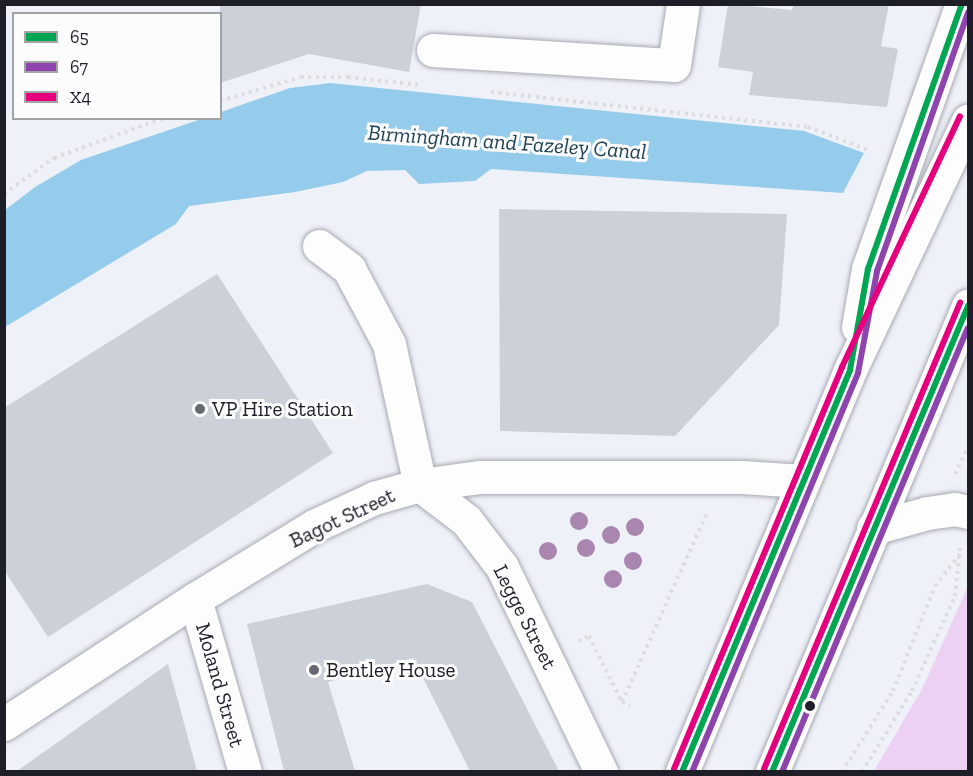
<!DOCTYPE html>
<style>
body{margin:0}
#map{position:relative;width:973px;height:776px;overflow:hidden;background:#eff1f9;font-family:"Zilla Slab",serif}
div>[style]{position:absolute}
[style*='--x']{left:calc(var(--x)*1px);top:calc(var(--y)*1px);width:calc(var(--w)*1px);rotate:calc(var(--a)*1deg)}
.green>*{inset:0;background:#edd1f2}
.water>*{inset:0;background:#95cceb}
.building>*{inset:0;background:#ccd0d8}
.path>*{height:4px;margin-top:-2px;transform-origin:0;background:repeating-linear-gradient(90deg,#dddde0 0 3px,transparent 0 7.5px)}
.roads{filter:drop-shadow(0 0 2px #a8aab2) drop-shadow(0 0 2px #a8aab2)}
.minor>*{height:33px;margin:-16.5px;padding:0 16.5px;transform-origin:16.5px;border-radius:16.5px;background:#fdfdfe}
.highway>*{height:33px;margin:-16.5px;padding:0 16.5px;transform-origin:16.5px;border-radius:16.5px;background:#fdfdfe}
.bus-1>*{height:6px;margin:-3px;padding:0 3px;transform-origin:3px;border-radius:3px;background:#00a651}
.bus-2>*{height:6px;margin:-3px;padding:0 3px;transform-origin:3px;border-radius:3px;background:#8e44ad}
.bus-3>*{height:6px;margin:-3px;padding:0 3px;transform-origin:3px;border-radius:3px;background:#e5007d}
.trees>*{width:18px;height:18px;margin:-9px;border-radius:50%;background:#a886ae}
.dots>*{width:16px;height:16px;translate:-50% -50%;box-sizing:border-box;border:3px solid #fcfcfc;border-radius:50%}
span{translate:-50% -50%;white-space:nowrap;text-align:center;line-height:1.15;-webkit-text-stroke:6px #fcfcfc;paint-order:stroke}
.poi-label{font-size:21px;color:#1d1e28}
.left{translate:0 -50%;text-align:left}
.street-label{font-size:21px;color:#1d1e28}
.water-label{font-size:22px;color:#1e4153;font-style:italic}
.frame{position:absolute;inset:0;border:6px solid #1d1e28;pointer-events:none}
.legend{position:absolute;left:12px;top:12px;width:210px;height:108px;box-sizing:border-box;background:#fcfcfc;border:2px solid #a3a3a7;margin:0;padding:8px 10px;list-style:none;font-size:18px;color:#1d1e28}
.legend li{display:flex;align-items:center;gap:12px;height:30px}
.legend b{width:30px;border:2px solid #a3a3a7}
</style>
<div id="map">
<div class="green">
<div style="clip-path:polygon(968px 586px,968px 771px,874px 771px,922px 689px)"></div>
</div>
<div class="water">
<div style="clip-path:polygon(330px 83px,804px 131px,864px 153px,843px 193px,491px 169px,475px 181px,419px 184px,405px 170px,367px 171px,343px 182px,295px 192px,189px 206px,176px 224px,5px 327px,5px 210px,35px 187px,81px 160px,201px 119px,220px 118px,221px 112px,290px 88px)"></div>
</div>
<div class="building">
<div style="clip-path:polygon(220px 4px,421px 4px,409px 72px,309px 54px,220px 83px)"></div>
<div style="clip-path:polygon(728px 4px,792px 10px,794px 4px,889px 4px,881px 46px,898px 49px,887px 107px,749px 95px,753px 72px,718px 67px)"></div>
<div style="clip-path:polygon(499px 209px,787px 214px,779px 325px,675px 436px,500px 431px)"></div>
<div style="clip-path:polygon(217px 274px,333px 453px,48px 637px,4px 570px,4px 408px)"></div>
<div style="clip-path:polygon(427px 584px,472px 602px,559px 771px,470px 771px,413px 658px,328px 682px,355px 771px,284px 771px,247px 624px)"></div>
<div style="clip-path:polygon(168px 664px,197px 771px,17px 771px)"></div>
</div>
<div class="path">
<div style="--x:491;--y:92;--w:319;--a:6.3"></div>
<div style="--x:808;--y:127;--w:64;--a:21"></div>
<div style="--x:220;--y:101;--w:84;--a:-16.5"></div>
<div style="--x:301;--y:77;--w:47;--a:0"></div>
<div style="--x:348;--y:77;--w:72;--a:6.3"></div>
<div style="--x:4;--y:194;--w:62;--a:-35.8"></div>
<div style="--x:54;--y:158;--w:117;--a:-20"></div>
<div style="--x:955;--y:474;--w:30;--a:-64"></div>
<div style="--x:578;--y:641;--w:12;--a:-24"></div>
<div style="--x:589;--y:636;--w:74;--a:63.4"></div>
<div style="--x:622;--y:702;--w:9;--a:27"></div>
<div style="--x:622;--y:702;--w:209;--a:-65.8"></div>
<div style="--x:842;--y:772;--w:96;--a:-57.8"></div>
<div style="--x:893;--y:691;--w:113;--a:-68.2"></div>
<div style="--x:935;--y:586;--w:41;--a:-52"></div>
<div style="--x:862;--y:772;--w:95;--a:-58.3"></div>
<div style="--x:912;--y:691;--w:104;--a:-65.6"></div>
<div style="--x:955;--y:596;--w:49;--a:-84.2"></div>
</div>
<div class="roads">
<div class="minor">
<div style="--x:433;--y:50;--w:241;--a:3.6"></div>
<div style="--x:674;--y:65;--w:62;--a:-81.6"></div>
<div style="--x:319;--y:246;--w:38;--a:37"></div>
<div style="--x:349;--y:269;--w:85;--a:61.9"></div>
<div style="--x:389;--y:344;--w:144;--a:77.6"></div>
<div style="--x:420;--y:485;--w:58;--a:37.3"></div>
<div style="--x:466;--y:520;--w:59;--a:52.5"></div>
<div style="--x:502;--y:567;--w:228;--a:64.2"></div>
<div style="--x:873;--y:528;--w:56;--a:-15.5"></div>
<div style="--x:927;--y:513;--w:28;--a:-8"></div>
<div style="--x:955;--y:509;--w:13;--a:13"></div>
<div style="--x:195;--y:599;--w:180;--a:73.9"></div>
<div style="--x:4;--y:724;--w:228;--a:-33.2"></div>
<div style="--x:195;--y:599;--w:140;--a:-31.5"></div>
<div style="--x:314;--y:526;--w:66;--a:-25"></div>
<div style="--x:374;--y:498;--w:48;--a:-15.8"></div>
<div style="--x:420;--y:485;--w:61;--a:-7.6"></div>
<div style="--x:480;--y:477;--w:262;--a:0"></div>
<div style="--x:742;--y:477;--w:61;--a:3.8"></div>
</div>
<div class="highway">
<div style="--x:858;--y:327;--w:59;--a:-80.2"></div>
<div style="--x:868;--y:269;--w:281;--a:-70.5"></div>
<div style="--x:682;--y:772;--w:436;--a:-67.3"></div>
<div style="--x:850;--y:370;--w:276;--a:-64.7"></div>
<div style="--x:772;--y:772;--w:506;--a:-67.19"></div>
</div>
</div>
<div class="bus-1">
<div style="--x:682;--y:772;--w:436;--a:-67.3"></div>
<div style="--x:850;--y:370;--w:103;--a:-79.9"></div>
<div style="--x:868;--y:269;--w:281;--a:-70.5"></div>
<div style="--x:772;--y:772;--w:506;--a:-67.19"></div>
</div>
<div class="bus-2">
<div style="--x:692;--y:772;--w:432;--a:-67.4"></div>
<div style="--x:858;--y:373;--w:104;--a:-79.4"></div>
<div style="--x:877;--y:271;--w:274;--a:-70.6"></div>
<div style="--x:782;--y:772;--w:481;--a:-67.3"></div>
</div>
<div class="bus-3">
<div style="--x:674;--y:769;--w:436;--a:-67.3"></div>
<div style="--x:842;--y:367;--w:277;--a:-64.8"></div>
<div style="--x:764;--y:769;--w:506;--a:-67.19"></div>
</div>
<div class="trees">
<div style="left:579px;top:521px"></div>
<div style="left:635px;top:527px"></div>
<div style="left:611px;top:535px"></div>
<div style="left:586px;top:548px"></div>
<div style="left:548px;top:551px"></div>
<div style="left:633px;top:561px"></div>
<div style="left:613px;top:579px"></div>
</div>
<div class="dots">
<div style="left:200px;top:409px;background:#666871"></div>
<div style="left:314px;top:670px;background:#666871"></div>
<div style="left:810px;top:706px;background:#1d1e28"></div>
</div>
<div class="poi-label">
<span class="left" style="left:212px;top:409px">VP Hire Station</span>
<span class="left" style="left:326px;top:670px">Bentley House</span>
</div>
<div class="street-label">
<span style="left:342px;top:518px;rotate:-25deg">Bagot Street</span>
<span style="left:525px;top:617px;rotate:63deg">Legge Street</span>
<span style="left:220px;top:685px;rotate:74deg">Moland Street</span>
</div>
<div class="water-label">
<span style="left:507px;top:142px;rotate:4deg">Birmingham and Fazeley Canal</span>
</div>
<div class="frame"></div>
<ul class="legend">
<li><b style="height:8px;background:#00a651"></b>65</li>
<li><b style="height:8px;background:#8e44ad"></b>67</li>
<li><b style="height:8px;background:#e5007d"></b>X4</li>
</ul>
</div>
